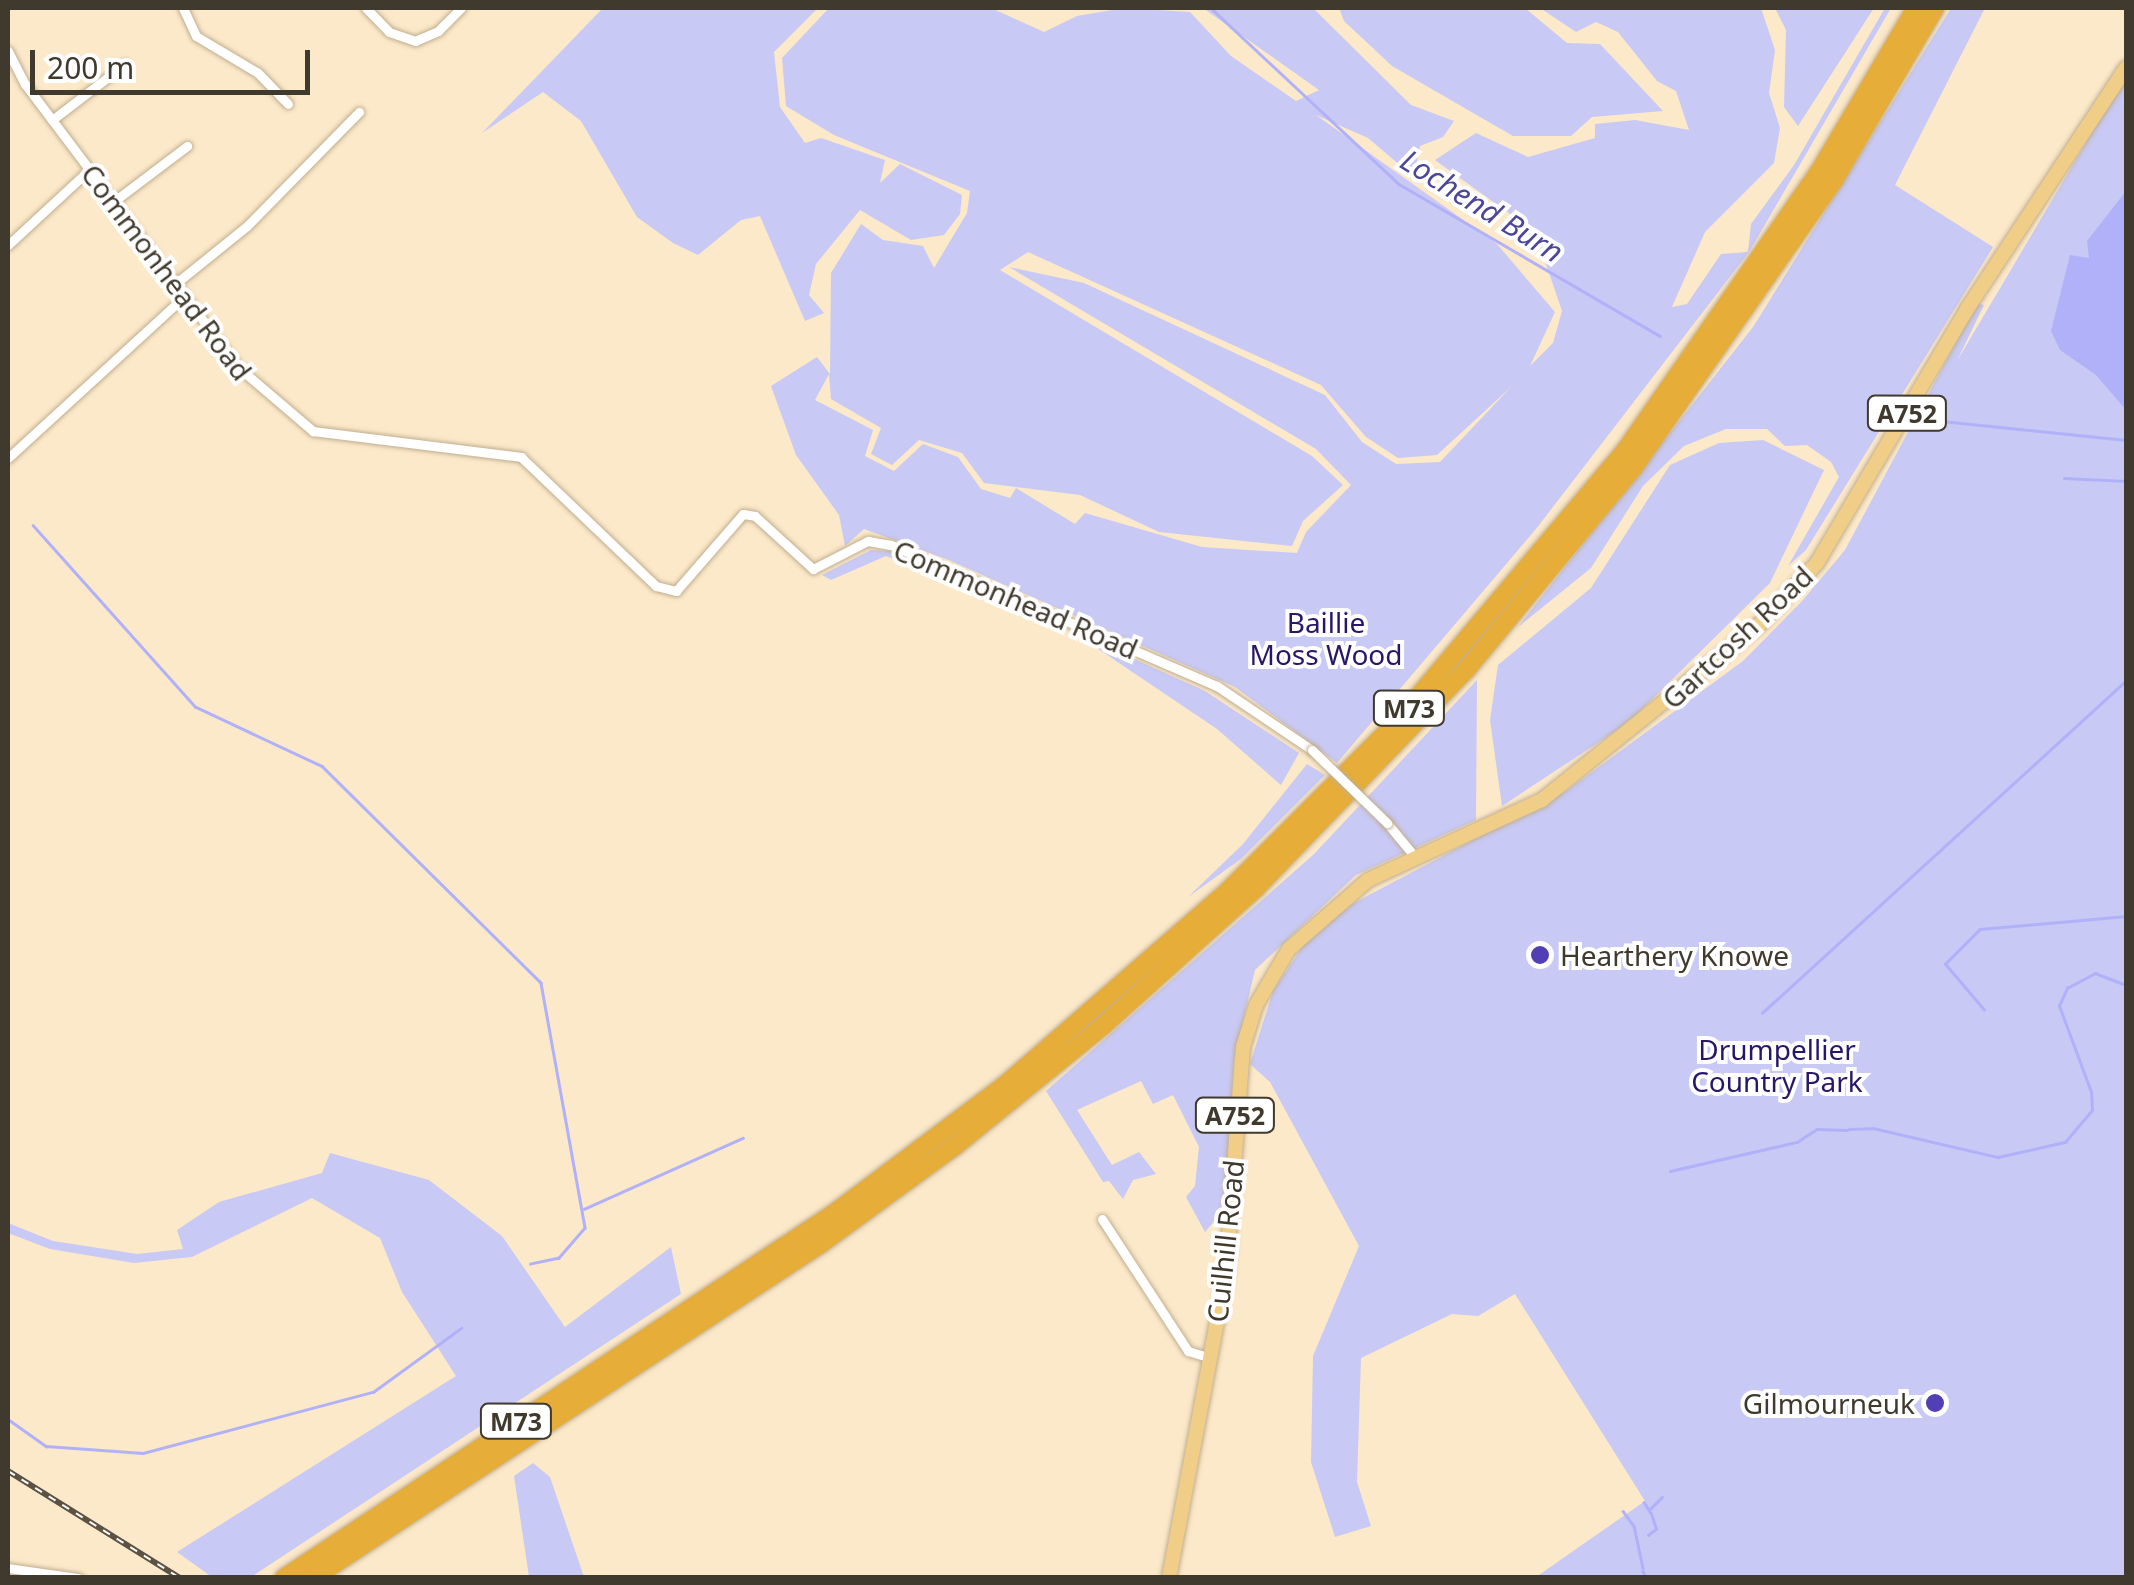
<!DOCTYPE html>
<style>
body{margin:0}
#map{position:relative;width:2134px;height:1585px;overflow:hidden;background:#fce9c9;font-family:"Noto Sans",sans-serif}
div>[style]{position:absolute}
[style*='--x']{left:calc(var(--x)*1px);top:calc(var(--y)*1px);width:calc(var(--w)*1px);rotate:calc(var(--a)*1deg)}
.green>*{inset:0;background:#c8c9f5}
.water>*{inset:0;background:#b1b1f9}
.stream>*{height:2.5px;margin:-1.25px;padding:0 1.25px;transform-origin:1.25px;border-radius:1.25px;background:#b1b1f9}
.roads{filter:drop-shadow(0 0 2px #c0ae90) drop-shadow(0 0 2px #c0ae90)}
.minor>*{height:9px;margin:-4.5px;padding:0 4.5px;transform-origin:4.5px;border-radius:4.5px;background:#fff}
.primary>*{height:14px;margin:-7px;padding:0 7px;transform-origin:7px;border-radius:7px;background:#f0ce88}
.motorway>*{height:18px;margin:-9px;padding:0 9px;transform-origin:9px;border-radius:9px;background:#e6ad39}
.rail>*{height:6px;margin-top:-3px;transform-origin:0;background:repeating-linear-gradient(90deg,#fff 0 8px,#5b5243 0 16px);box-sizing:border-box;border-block:2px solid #5b5243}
.bridges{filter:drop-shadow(0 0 2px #c0ae90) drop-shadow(0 0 2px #c0ae90)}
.minor-bridge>*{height:9px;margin:-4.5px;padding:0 4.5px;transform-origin:4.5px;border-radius:4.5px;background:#fff}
.dots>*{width:28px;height:28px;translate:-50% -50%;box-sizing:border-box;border:5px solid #fff;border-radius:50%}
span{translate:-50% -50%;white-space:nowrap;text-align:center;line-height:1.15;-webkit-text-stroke:8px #fff;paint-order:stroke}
.shield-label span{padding:2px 8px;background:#fff;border:2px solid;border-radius:8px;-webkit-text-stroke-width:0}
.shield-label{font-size:25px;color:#40392d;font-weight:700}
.street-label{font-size:28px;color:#40392d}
.park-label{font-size:28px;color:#281768}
.poi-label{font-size:28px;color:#40392d}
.left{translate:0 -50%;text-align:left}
.right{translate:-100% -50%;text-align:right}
.water-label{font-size:30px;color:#4d4598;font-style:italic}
.frame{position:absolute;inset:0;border:10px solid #40392d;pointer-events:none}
.scale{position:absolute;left:30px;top:50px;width:280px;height:45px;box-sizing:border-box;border:5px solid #40392d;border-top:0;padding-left:12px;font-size:30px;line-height:35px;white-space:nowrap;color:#40392d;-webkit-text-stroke:8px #fff;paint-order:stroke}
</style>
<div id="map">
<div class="green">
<div style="clip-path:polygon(603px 8px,818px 8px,774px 52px,780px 107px,805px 143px,821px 138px,885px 160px,880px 183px,900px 164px,962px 195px,960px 214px,944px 235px,911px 240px,860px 210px,816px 264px,809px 295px,824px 313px,805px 321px,760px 216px,741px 220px,698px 255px,673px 243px,637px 217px,581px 121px,543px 92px,482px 133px)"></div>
<div style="clip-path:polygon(evenodd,829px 8px,991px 8px,1044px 32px,1077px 16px,1124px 8px,1190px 12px,1231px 56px,1296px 101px,1319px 90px,1203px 8px,1313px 8px,1411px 105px,1454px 121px,1443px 137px,1420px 146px,1414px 177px,1368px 138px,1316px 115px,1497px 244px,1555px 312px,1530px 366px,1553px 343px,1562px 311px,1535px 232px,1435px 160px,1476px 133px,1528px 157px,1595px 138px,1595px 124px,1635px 120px,1689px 130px,1676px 91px,1657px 81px,1618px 32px,1596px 22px,1576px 32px,1540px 8px,1761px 8px,1775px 50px,1769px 93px,1780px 128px,1774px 163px,1705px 232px,1672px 307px,1687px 304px,1721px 254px,1748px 252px,1751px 224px,1794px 165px,1885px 8px,1891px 8px,1749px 252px,1536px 529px,1337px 763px,1235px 687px,949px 560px,864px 529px,845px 546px,839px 515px,796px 455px,771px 386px,817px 357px,830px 374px,831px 273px,861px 224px,883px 240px,923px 246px,934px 268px,967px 213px,970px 191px,834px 135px,786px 106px,782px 58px,829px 8px,1028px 252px,1321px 385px,1366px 437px,1398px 458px,1437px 455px,1511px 387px,1440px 462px,1396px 464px,1362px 442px,1325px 395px,1084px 283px,1009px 267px,1316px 449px,1351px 485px,1306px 532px,1297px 553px,1202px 547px,1085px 513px,1075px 524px,1016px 488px,1010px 498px,981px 489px,958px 457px,923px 444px,894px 471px,865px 456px,873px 430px,815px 400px,829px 374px,831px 399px,881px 428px,871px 454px,892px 465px,919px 440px,962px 453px,984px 483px,1080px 495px,1159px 532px,1292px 546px,1303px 521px,1343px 485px,1312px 456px,1000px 270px,1028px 252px)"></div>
<div style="clip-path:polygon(1339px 8px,1525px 8px,1567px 43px,1600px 44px,1663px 111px,1592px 117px,1571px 136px,1513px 136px,1392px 66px,1344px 21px)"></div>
<div style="clip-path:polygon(1775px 8px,1874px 8px,1798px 126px,1784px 107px,1786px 30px)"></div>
<div style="clip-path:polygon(1951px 8px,1985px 8px,1895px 185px,1993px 247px,1806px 550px,1788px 566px,1839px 477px,1831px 462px,1807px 445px,1785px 446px,1767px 429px,1726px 429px,1684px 446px,1643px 486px,1591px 568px,1518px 627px,1753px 327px)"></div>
<div style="clip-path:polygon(2126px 75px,2126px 1577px,1536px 1577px,1645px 1501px,1515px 1294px,1478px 1316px,1452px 1314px,1361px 1358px,1357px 1482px,1371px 1526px,1335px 1537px,1311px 1462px,1313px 1356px,1359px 1246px,1270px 1082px,1250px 1064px,1273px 991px,1310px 935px,1352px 904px,1566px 791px,1743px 661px,1803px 600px,1845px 550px,1977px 303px,1984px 305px,1957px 361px)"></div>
<div style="clip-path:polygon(1763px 440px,1824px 470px,1770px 583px,1628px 723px,1502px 806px,1490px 720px,1498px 665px,1591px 588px,1670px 465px,1719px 443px)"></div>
<div style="clip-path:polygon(871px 550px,890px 551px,973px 586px,1205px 691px,1299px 753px,1281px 785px,1217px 729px,1073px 632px,886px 556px,831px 580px,822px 575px)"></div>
<div style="clip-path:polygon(1477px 680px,1476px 820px,1356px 875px,1255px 970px,1234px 1060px,1225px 1209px,1205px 1232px,1186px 1197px,1195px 1186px,1199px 1147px,1173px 1095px,1153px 1104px,1141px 1081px,1077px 1110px,1112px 1165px,1139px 1152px,1156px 1174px,1133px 1180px,1123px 1199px,1109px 1181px,1103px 1182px,1046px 1091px,1314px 854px)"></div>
<div style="clip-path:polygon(1307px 764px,1325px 775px,1241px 859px,1188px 897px,1243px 844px)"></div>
<div style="clip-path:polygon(330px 1153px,429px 1180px,502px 1236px,565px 1327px,671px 1247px,681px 1294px,251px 1577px,212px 1577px,177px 1552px,456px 1376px,402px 1292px,380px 1238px,312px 1198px,192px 1257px,134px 1263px,50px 1249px,8px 1233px,8px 1223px,53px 1241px,137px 1254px,183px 1249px,177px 1230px,219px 1202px,322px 1173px)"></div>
<div style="clip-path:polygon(533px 1463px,550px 1477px,584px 1577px,529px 1577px,514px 1476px)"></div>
</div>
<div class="water">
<div style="clip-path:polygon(2126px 191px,2126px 410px,2096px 375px,2060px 350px,2051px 331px,2070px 255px,2089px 258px,2087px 241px)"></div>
</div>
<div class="stream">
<div style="--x:1211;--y:8;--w:258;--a:43.1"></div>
<div style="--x:1399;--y:184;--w:302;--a:30.2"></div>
<div style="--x:1932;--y:420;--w:195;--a:5.9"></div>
<div style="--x:2064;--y:478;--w:62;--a:2.8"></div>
<div style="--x:33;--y:525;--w:244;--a:48.2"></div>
<div style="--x:196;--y:707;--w:139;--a:25.1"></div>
<div style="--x:322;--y:766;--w:308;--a:44.7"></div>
<div style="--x:541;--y:983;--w:249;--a:79.8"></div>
<div style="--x:585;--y:1228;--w:40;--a:131"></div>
<div style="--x:559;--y:1258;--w:29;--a:168"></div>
<div style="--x:1984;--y:1010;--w:60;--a:-130.3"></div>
<div style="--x:1945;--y:964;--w:49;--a:-45"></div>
<div style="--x:1980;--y:929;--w:147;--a:-5.1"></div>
<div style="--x:1762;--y:1013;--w:493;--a:-42.4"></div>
<div style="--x:1849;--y:1129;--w:24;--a:-2"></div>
<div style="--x:1873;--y:1128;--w:128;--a:13.1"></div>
<div style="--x:1998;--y:1157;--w:69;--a:-12.6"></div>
<div style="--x:2065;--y:1142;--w:42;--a:-49.8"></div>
<div style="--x:2092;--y:1110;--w:18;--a:-93"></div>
<div style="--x:2091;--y:1092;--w:92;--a:-110.4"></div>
<div style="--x:2059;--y:1006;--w:20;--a:-66"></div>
<div style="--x:2067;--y:988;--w:32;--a:-28"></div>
<div style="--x:2095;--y:973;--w:33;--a:21"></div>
<div style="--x:1670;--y:1171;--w:130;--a:-12.9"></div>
<div style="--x:1797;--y:1142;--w:24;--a:-33"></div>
<div style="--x:1817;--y:1129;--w:30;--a:2"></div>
<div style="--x:584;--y:1209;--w:174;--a:-24.1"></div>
<div style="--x:8;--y:1419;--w:47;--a:35.4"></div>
<div style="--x:46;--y:1446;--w:97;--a:4.1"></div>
<div style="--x:143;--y:1453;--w:238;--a:-14.9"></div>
<div style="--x:373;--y:1392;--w:109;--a:-36"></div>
<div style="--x:1644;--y:1502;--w:12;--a:59"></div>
<div style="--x:1649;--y:1510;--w:18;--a:-45"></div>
<div style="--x:1623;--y:1511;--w:19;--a:54"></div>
<div style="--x:1634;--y:1526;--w:43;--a:77.9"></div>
<div style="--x:1648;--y:1535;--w:10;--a:-37"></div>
<div style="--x:1656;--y:1529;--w:16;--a:-108"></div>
<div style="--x:1643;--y:1571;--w:8;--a:67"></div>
</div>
<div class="roads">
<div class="minor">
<div style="--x:183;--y:8;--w:31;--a:65"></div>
<div style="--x:196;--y:36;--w:72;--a:30.8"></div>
<div style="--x:258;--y:73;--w:43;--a:45.9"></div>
<div style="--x:366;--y:8;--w:33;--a:46"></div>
<div style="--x:389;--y:32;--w:28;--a:19"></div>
<div style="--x:415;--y:41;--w:25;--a:-23"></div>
<div style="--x:438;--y:31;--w:33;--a:-45"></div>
<div style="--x:8;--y:51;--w:37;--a:63"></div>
<div style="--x:25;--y:84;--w:354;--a:53"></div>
<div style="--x:238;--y:367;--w:99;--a:40.5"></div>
<div style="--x:313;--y:431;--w:210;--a:7.1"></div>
<div style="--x:521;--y:457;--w:187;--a:43.7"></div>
<div style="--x:656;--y:586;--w:21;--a:14"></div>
<div style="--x:676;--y:591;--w:102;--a:-49"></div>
<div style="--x:743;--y:514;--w:12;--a:9"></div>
<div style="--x:755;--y:516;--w:79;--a:42.4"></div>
<div style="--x:813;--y:569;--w:62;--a:-27"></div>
<div style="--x:868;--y:541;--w:23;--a:10"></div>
<div style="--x:891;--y:545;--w:355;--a:23.4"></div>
<div style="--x:1217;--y:686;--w:115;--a:34"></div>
<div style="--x:52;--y:120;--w:92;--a:-37.5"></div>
<div style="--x:113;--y:202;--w:93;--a:-37.1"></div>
<div style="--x:8;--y:245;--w:110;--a:-42.8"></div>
<div style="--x:175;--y:284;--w:92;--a:-38.9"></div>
<div style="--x:247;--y:226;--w:160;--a:-45.5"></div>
<div style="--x:8;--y:458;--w:239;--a:-42.5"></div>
<div style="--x:1387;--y:823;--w:44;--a:50.5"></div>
<div style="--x:1102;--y:1219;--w:158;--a:56.9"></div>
<div style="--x:1188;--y:1351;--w:24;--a:17"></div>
<div style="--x:8;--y:1568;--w:71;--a:8.1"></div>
</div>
<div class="primary">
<div style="--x:1169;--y:1578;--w:310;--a:-79.4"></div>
<div style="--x:1226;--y:1273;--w:227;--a:-85.7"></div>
<div style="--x:1243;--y:1047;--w:44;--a:-72.8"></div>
<div style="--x:1256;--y:1005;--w:65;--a:-59.5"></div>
<div style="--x:1289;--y:949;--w:105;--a:-41.1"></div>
<div style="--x:1368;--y:880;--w:192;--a:-24.7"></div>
<div style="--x:1542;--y:800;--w:280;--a:-38.9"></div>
<div style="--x:1760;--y:624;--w:83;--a:-46.9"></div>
<div style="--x:1817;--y:563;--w:295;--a:-59.4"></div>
<div style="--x:1967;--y:309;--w:289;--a:-56.6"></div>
</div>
<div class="motorway">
<div style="--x:284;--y:1578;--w:662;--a:-33.55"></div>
<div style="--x:836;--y:1212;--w:211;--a:-36.9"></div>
<div style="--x:1005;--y:1085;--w:297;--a:-41"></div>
<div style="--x:1229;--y:890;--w:235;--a:-45"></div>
<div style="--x:1395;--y:724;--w:357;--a:-49.9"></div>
<div style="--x:1625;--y:451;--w:340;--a:-55.2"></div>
<div style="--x:1819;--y:172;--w:191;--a:-59.4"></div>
<div style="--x:313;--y:1578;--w:609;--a:-33.35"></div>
<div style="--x:822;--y:1243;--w:165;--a:-36.1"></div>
<div style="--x:955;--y:1146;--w:192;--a:-39.1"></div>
<div style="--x:1104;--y:1025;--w:205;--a:-42"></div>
<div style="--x:1256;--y:888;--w:303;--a:-46.1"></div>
<div style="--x:1466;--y:670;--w:264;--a:-50.4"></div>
<div style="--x:1634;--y:467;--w:348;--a:-55.1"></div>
<div style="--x:1833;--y:182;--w:202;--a:-59.6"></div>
</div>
</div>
<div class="rail">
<div style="--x:8;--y:1471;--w:203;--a:31.9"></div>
</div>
<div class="bridges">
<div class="minor-bridge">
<div style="--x:1312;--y:750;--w:105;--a:44.2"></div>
</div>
</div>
<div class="dots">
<div style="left:1540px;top:955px;background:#523eb5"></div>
<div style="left:1935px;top:1403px;background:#523eb5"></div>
</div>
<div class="shield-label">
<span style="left:1907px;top:413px">A752</span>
<span style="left:1409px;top:708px">M73</span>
<span style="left:1235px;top:1115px">A752</span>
<span style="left:516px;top:1421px">M73</span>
</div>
<div class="street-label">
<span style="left:167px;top:272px;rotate:53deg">Commonhead Road</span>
<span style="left:1016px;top:599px;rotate:23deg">Commonhead Road</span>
<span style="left:1737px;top:637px;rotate:-43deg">Gartcosh Road</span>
<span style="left:1225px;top:1241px;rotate:-84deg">Cuilhill Road</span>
</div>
<div class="park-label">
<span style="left:1326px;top:638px">Baillie<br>Moss Wood</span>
<span style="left:1777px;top:1065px">Drumpellier<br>Country Park</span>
</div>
<div class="poi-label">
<span class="left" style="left:1560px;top:955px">Hearthery Knowe</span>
<span class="right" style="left:1915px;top:1403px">Gilmourneuk</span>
</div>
<div class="water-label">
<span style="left:1482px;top:206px;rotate:32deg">Lochend Burn</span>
</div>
<div class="frame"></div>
<div class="scale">200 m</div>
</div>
